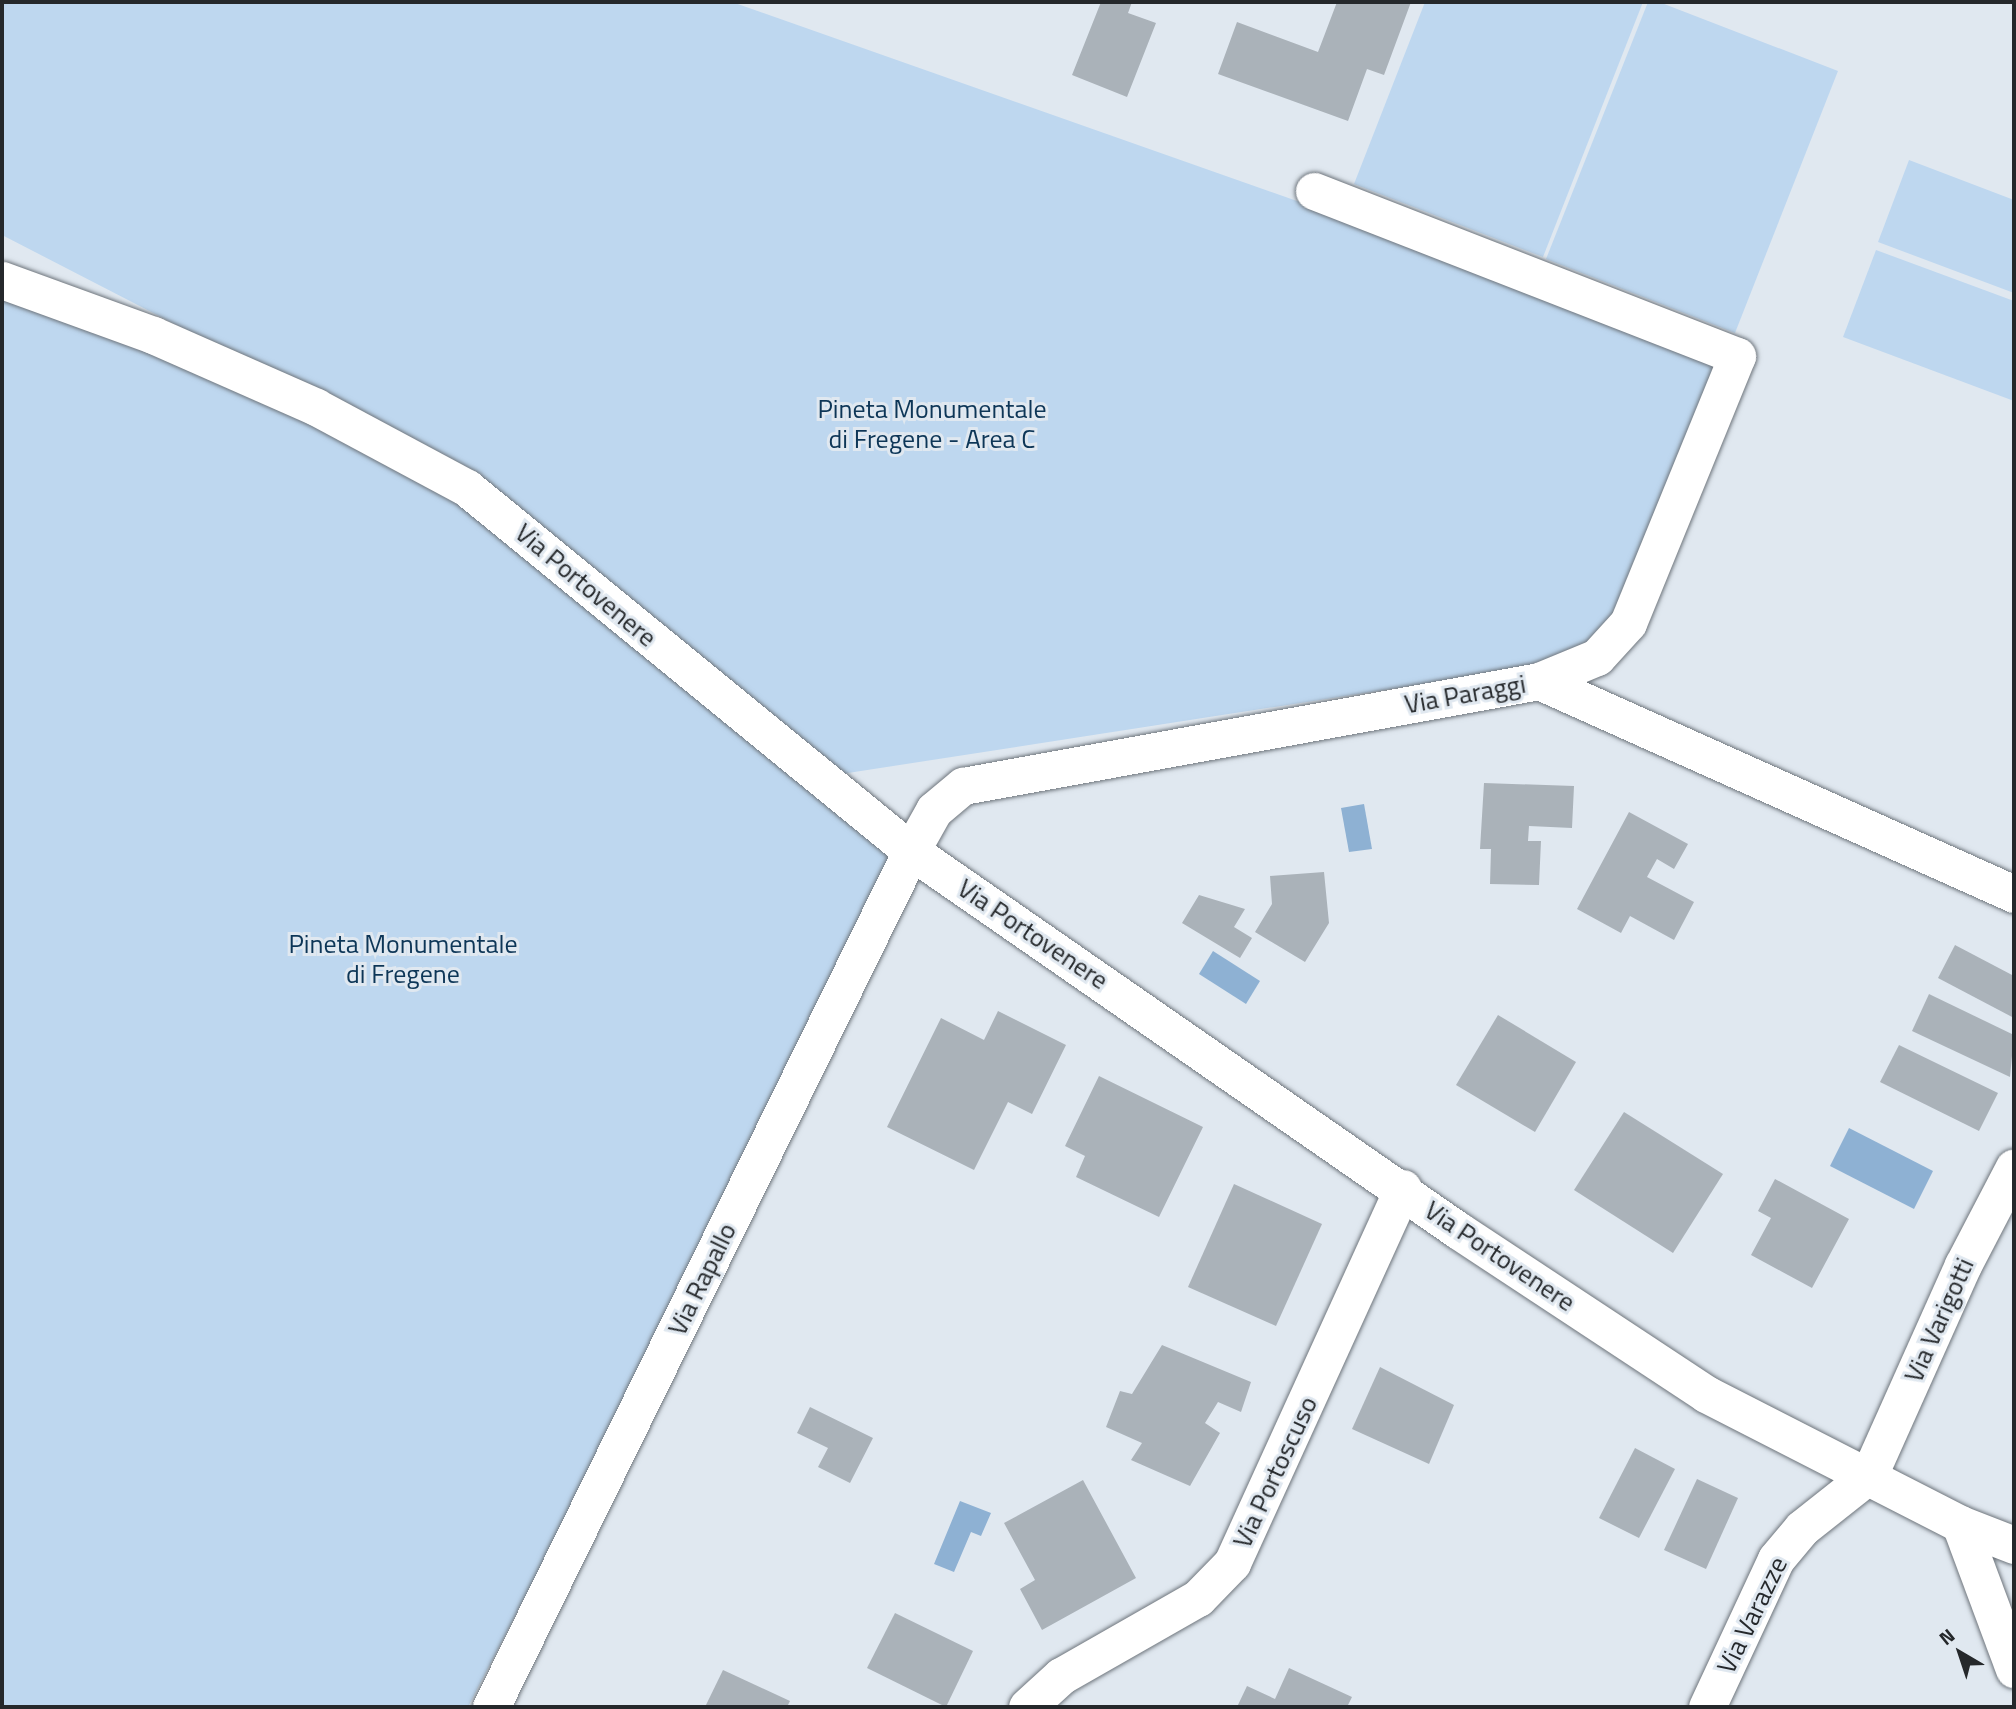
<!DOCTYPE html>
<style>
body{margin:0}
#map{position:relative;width:2016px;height:1709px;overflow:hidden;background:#e0e8f0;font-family:"Titillium Web",sans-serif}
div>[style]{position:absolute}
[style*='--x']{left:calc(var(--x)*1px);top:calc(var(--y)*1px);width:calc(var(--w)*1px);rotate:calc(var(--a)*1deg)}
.green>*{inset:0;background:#bed7ef}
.water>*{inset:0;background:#8eb1d3}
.building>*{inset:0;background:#aab2b9}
.roads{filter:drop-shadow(0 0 2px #6e757c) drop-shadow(0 0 2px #6e757c)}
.minor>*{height:37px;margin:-18.5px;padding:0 18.5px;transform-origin:18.5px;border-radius:18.5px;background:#fff}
span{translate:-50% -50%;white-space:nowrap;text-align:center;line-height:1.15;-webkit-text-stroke:6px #e0e8f0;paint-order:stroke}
.park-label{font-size:26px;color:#0d3657}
.street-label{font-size:26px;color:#25282b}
.frame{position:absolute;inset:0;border:4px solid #25282b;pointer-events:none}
.north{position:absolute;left:1925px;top:1618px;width:70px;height:70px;-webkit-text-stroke:5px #e0e8f0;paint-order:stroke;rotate:321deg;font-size:19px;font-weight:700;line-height:28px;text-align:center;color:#25282b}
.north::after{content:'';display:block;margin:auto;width:24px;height:32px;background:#25282b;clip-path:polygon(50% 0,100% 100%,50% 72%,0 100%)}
</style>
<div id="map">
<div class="green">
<div style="clip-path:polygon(2px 2px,732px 2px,1737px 356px,1597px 657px,835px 775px,477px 480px,2px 235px)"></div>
<div style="clip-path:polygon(1425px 2px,1643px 2px,1543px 257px,1354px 184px)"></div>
<div style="clip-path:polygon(1648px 2px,1659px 2px,1838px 71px,1735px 333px,1546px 259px)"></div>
<div style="clip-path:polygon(1909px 160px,2014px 200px,2014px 293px,1878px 242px)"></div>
<div style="clip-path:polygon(1876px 250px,2014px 301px,2014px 401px,1843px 337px)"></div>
<div style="clip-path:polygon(2px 282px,252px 393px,459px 498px,911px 851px,468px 1707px,2px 1707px)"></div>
</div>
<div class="water">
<div style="clip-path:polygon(1364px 804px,1372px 849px,1349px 852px,1341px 808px)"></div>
<div style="clip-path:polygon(1213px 951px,1260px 981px,1246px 1004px,1199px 974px)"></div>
<div style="clip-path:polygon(1849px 1128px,1933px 1171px,1914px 1209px,1830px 1166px)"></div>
<div style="clip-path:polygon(960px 1501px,991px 1513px,981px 1536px,971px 1532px,954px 1572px,934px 1564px)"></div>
</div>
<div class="building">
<div style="clip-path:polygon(1101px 2px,1132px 2px,1128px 13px,1156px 23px,1127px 97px,1072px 75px)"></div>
<div style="clip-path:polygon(1337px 2px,1411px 2px,1384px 75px,1367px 69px,1348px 121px,1218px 74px,1237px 22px,1318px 52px)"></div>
<div style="clip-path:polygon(1484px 783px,1574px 786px,1572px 828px,1529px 826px,1528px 841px,1541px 841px,1539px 885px,1490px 884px,1491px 849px,1480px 849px)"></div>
<div style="clip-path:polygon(1629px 812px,1688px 844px,1674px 869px,1657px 859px,1647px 877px,1694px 902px,1674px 940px,1630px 916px,1621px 933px,1577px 909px)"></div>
<div style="clip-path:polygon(1324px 872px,1329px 923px,1305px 962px,1255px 932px,1272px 904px,1270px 876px)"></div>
<div style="clip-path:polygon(1199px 895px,1245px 909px,1234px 927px,1252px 938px,1240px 958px,1182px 923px)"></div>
<div style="clip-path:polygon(1955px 945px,2014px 976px,2014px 1018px,1938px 978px)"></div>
<div style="clip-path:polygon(1929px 994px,2014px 1035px,2010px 1077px,1912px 1031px)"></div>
<div style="clip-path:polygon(998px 1011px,1066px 1045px,1032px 1114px,1008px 1102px,974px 1170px,887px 1127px,941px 1018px,984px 1040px)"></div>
<div style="clip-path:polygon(1498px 1015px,1576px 1062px,1535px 1132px,1456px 1085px)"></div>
<div style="clip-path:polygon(1899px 1045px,1998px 1093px,1979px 1131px,1880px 1082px)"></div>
<div style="clip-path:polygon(1099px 1076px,1203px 1127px,1159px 1217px,1076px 1177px,1085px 1156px,1065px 1146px)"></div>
<div style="clip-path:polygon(1624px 1112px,1723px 1174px,1673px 1253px,1574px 1190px)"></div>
<div style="clip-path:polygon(1775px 1179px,1849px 1219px,1812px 1288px,1751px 1255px,1771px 1218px,1758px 1211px)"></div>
<div style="clip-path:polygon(1234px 1184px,1322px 1224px,1276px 1326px,1188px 1287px)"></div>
<div style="clip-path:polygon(1162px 1345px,1251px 1382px,1241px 1412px,1218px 1402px,1205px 1423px,1220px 1433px,1190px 1486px,1131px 1460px,1142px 1443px,1106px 1427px,1120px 1391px,1132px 1394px)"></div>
<div style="clip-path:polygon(1380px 1367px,1454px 1405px,1429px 1464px,1352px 1429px)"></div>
<div style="clip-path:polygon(810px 1407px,873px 1438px,850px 1483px,818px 1467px,828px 1448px,797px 1433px)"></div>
<div style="clip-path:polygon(1635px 1448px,1675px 1469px,1639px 1538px,1599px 1518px)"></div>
<div style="clip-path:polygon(1697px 1479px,1738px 1498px,1706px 1569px,1664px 1550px)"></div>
<div style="clip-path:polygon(1083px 1480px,1136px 1578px,1042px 1630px,1020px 1589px,1035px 1580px,1004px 1523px)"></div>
<div style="clip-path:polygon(895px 1613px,973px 1651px,946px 1707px,867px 1668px)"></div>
<div style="clip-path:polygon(1289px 1668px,1352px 1697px,1347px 1707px,1237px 1707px,1247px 1686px,1275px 1699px)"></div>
<div style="clip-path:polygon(723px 1670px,790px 1701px,787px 1707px,705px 1707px)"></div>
</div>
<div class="roads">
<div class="minor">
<div style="--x:1314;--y:191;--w:454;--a:21.3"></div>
<div style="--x:1737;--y:356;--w:288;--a:112.2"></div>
<div style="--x:1628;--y:623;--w:46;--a:132.4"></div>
<div style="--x:1597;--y:657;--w:63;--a:157.5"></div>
<div style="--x:2;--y:280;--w:161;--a:20"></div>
<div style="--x:153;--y:335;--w:178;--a:23.8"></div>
<div style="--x:316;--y:407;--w:171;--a:28.2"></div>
<div style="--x:467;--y:488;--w:574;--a:39.27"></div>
<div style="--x:911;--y:851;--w:667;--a:34.74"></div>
<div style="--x:1459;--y:1231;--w:296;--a:33.4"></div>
<div style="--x:1706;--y:1394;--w:285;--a:27.1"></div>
<div style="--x:1960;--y:1524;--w:58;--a:21.3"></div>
<div style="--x:1960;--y:1524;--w:155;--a:69.6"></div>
<div style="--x:491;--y:1707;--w:953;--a:-63.86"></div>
<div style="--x:911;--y:851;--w:47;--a:-60.7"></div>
<div style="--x:934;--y:810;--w:38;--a:-40"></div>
<div style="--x:963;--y:786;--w:585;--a:-10.33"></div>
<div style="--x:1539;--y:681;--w:521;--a:24.15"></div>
<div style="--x:1027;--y:1707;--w:46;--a:-42.4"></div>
<div style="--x:1061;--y:1676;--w:158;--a:-29.7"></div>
<div style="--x:1198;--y:1598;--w:49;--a:-45.8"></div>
<div style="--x:1232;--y:1563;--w:412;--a:-65.5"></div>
<div style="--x:1707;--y:1707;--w:163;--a:-65"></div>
<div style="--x:1776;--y:1559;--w:40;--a:-50"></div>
<div style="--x:1802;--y:1528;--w:85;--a:-38.3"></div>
<div style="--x:1869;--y:1475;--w:230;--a:-65.9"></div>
<div style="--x:1963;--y:1265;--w:110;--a:-62.5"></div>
</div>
</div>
<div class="park-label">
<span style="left:932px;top:424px">Pineta Monumentale<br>di Fregene - Area C</span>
<span style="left:403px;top:959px">Pineta Monumentale<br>di Fregene</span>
</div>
<div class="street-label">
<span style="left:586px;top:585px;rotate:40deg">Via Portovenere</span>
<span style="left:1465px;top:694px;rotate:-10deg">Via Paraggi</span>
<span style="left:1033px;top:934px;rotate:34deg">Via Portovenere</span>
<span style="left:1500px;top:1256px;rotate:34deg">Via Portovenere</span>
<span style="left:702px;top:1279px;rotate:-64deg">Via Rapallo</span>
<span style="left:1939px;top:1320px;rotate:-66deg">Via Varigotti</span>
<span style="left:1275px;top:1472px;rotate:-65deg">Via Portoscuso</span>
<span style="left:1752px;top:1615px;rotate:-64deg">Via Varazze</span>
</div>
<div class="frame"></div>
<div class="north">N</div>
</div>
